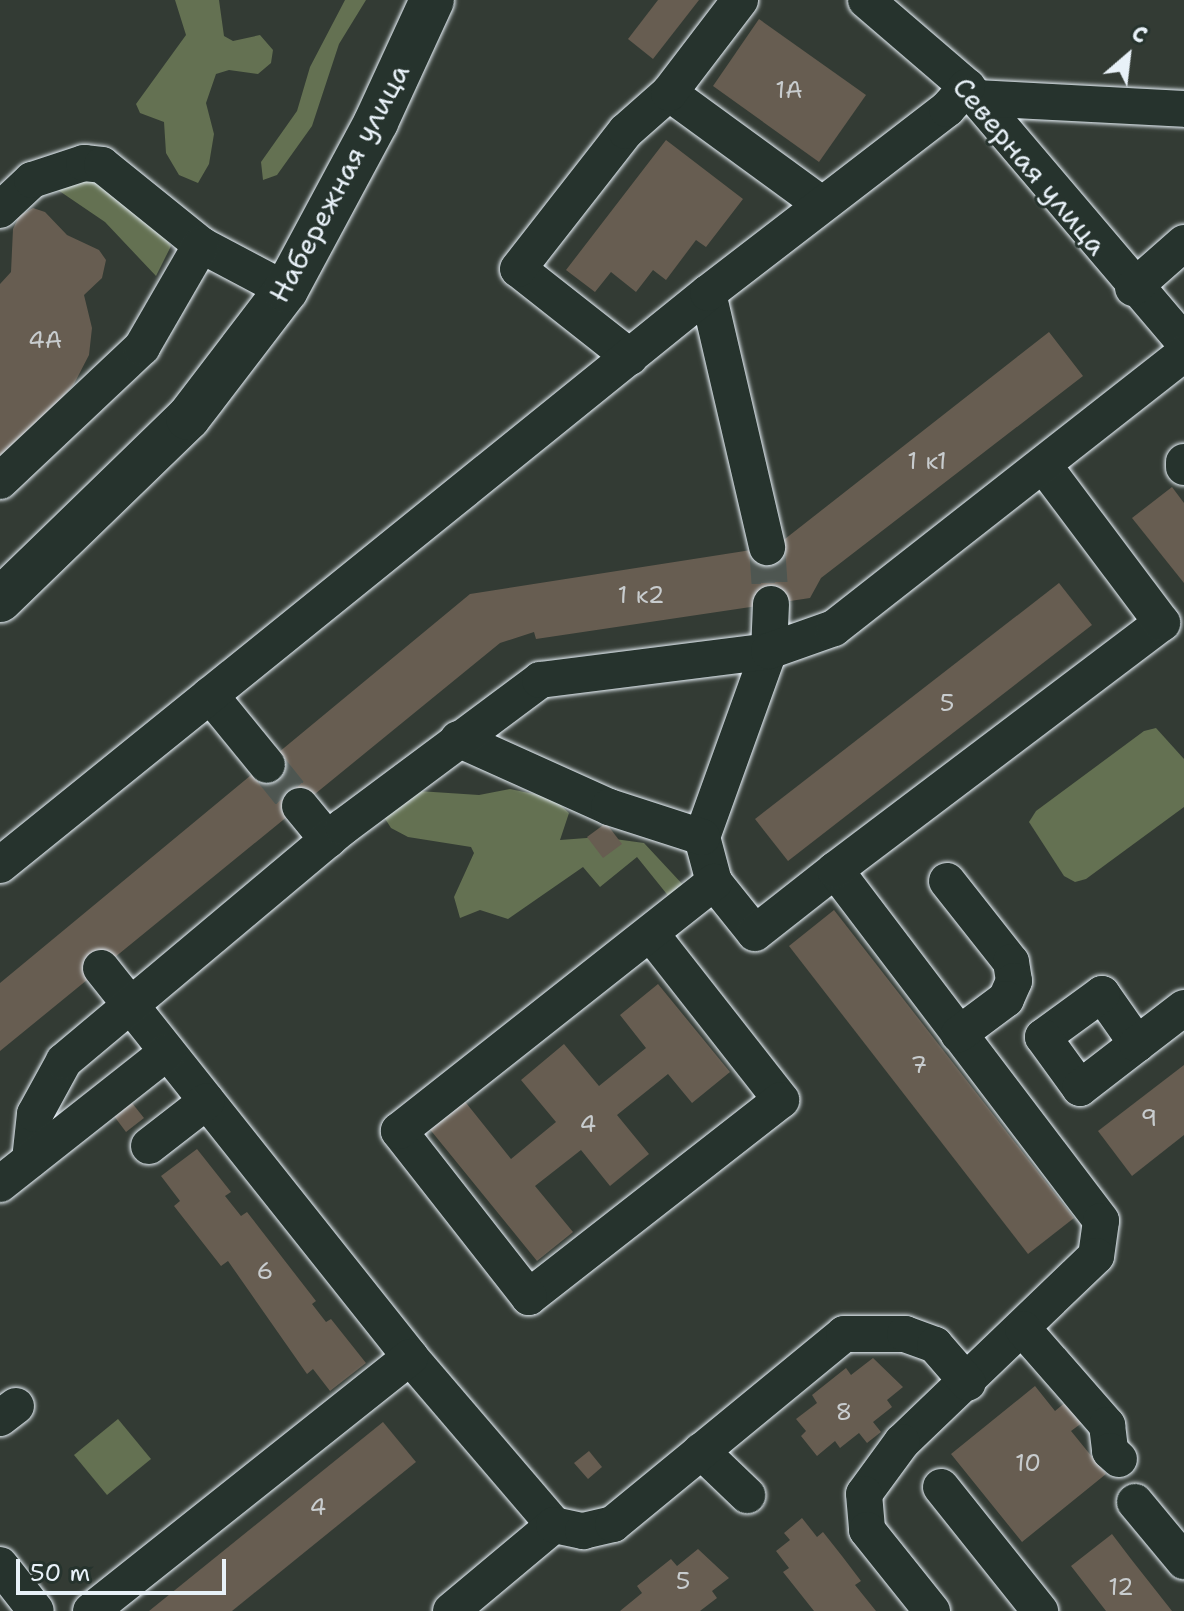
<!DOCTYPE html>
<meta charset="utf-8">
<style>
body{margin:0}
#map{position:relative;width:1184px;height:1611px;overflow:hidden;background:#333b34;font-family:"Shantell Sans",sans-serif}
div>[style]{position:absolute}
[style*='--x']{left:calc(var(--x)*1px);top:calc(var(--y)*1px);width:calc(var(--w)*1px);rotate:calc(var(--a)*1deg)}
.green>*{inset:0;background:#647152}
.building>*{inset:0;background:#675d51}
.minor-tunnel>*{height:36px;margin-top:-18px;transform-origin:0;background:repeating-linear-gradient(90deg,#4e5651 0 36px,transparent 0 54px)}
.roads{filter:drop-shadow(0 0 2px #e8f1f8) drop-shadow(0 0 2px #e8f1f8)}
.minor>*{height:36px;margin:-18px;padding:0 18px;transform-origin:18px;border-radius:18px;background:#26332d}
.major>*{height:44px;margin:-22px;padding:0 22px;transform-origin:22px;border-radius:22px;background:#26332d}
span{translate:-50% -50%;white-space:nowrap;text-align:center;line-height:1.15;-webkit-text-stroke:6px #26332d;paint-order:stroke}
.number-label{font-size:24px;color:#c8ccce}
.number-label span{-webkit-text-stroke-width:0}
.street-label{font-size:28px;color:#e8f1f8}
.north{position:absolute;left:1088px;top:16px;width:80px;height:80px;-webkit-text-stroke:6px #26332d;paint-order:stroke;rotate:28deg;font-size:22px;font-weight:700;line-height:32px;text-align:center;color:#e8f1f8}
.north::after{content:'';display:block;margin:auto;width:28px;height:36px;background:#e8f1f8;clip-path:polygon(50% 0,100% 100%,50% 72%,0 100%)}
.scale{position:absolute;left:16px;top:1559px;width:210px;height:36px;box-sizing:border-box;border:4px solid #e8f1f8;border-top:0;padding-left:10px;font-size:24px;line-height:28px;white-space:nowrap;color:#e8f1f8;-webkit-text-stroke:6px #26332d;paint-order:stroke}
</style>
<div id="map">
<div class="green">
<div style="clip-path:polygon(175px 0,219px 0,224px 36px,233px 41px,260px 35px,273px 50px,271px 63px,258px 74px,229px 70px,216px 74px,206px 103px,214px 134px,209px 164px,198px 183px,179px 175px,166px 153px,164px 122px,140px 113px,136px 104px,186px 35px)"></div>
<div style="clip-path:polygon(345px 0,366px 0,339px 44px,312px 126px,277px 175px,263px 180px,261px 162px,297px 111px,310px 67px)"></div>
<div style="clip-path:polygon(77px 163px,149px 218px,171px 246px,156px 276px,105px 222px,55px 188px)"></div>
<div style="clip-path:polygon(1156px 728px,1184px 759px,1184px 807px,1086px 879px,1075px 882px,1064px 876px,1029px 822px,1036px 811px,1144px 731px)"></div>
<div style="clip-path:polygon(510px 789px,553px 798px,569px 813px,560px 840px,600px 837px,644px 843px,685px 887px,670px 898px,637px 857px,600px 887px,583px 867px,508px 919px,480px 910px,460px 918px,454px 897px,474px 853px,471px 847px,408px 837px,391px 828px,384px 817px,418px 791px,479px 795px)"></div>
<div style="clip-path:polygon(118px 1419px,151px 1459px,107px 1495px,74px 1455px)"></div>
</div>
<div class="building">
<div style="clip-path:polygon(658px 0,699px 0,653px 59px,628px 39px)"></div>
<div style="clip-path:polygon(759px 19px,866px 95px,819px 162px,713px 86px)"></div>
<div style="clip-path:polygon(666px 140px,743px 199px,706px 247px,696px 240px,666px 280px,653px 270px,636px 292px,611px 272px,595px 292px,566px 270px)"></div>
<div style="clip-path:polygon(33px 208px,45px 212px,67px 235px,99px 250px,106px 260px,102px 278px,84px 295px,92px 328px,89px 355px,74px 384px,0 467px,0 284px,11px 272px,13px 229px,19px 216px)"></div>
<div style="clip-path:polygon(1049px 332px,1083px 376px,821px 578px,810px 598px,536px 639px,534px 632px,500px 643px,0 1051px,0 983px,470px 594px,776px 546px)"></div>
<div style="clip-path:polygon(1172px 487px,1184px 503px,1184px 583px,1132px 518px)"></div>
<div style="clip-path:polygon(1059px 583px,1092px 625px,788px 861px,755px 819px)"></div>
<div style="clip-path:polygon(606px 823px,622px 844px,603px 858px,587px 837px)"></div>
<div style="clip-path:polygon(834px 910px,1074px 1218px,1028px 1254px,789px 946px)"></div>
<div style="clip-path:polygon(658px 984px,730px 1072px,692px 1103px,668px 1074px,617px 1115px,649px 1154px,610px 1186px,581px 1150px,535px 1186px,573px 1232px,537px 1261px,428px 1127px,463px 1099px,511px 1159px,556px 1122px,521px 1080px,564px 1044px,599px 1086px,646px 1048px,620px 1015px)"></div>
<div style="clip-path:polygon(1184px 1065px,1184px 1135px,1132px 1176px,1098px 1131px)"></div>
<div style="clip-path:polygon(128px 1098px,144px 1118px,126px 1132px,111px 1112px)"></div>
<div style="clip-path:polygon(197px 1149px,231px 1192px,225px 1196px,241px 1216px,247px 1212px,316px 1301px,312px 1304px,326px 1322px,331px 1319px,366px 1363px,330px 1391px,313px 1369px,307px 1374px,228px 1261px,221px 1266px,174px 1206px,180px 1201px,161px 1176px)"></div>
<div style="clip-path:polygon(873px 1358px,903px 1387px,887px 1400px,892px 1407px,873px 1422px,881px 1432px,867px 1443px,859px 1433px,840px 1448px,835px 1441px,817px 1456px,801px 1436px,806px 1431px,796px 1419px,817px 1403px,812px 1395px,846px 1368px,851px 1375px)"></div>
<div style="clip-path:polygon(1035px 1386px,1055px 1411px,1073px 1396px,1090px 1417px,1071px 1431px,1106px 1474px,1022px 1542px,951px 1454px)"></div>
<div style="clip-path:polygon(383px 1422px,416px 1462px,232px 1611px,149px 1611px)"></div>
<div style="clip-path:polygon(589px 1451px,602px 1467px,588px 1479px,574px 1463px)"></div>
<div style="clip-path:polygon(802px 1518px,817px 1537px,823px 1532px,842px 1556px,861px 1581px,855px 1585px,876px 1611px,814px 1611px,783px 1572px,789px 1568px,776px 1551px,790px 1540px,784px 1533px)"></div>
<div style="clip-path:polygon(1112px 1534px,1131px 1559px,1172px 1611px,1106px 1611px,1071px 1566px)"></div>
<div style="clip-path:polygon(698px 1549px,729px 1578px,712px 1591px,717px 1598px,700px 1611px,620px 1611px,642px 1593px,637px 1586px,671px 1559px,677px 1566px)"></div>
</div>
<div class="minor-tunnel">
<div style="--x:767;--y:547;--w:57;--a:86"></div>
<div style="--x:267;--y:765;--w:53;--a:51.2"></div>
</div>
<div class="roads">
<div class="minor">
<div style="--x:866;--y:0;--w:133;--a:40.7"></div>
<div style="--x:967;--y:87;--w:335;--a:49.6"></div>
<div style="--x:669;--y:93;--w:188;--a:36.1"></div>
<div style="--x:976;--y:98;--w:208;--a:3"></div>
<div style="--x:0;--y:210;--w:44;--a:-43.2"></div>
<div style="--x:32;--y:180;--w:55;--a:-18.1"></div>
<div style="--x:84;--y:163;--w:18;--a:6"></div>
<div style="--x:102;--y:165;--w:127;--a:38.9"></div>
<div style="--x:201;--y:245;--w:96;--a:27.9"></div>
<div style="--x:1133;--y:288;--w:68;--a:-41.4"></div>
<div style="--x:708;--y:293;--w:261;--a:76.9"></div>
<div style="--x:630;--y:357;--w:142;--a:-141.8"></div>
<div style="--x:518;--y:269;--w:175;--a:-52"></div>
<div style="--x:626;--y:131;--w:57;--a:-41.5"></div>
<div style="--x:669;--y:93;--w:117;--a:-52.6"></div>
<div style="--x:1184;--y:462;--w:5;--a:90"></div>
<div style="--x:0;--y:481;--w:195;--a:-43.3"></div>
<div style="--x:142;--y:347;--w:118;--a:-60"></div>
<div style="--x:771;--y:604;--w:47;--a:92.4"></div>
<div style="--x:769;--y:651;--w:198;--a:109.8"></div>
<div style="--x:702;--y:837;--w:47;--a:75.1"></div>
<div style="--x:714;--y:882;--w:65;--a:51.2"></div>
<div style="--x:755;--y:933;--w:102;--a:-38.2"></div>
<div style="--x:835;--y:870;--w:440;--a:52.8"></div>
<div style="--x:1101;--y:1221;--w:35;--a:98"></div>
<div style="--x:1096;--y:1256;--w:269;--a:136.2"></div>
<div style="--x:902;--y:1442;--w:64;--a:126.2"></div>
<div style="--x:864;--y:1494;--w:36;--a:85"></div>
<div style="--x:867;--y:1530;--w:104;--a:51.3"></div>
<div style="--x:210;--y:695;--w:90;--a:50.8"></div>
<div style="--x:458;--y:739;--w:166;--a:24.2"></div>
<div style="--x:609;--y:807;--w:98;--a:17.9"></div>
<div style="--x:300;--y:806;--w:44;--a:50.5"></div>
<div style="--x:0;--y:865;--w:910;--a:-38.94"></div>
<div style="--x:708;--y:293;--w:302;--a:-37.6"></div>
<div style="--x:947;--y:109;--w:30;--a:-48"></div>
<div style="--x:835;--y:870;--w:410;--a:-37.1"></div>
<div style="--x:1162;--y:623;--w:196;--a:-126.9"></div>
<div style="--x:947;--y:881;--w:103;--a:51.7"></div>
<div style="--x:1011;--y:962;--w:19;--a:81"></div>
<div style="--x:1014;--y:981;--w:20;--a:114"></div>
<div style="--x:1006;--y:999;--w:59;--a:143.3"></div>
<div style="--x:651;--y:934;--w:211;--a:51.9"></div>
<div style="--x:781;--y:1100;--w:320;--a:142"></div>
<div style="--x:529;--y:1297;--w:211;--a:-128.1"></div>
<div style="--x:399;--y:1131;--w:402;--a:-38.3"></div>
<div style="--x:101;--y:968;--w:497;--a:51.5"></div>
<div style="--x:410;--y:1357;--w:221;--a:49.4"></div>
<div style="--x:1137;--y:1044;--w:61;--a:-125"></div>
<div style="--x:1102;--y:994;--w:73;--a:143.9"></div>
<div style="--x:1043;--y:1037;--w:63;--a:54"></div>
<div style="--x:1080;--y:1088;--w:72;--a:-37.7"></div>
<div style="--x:1137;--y:1044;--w:59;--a:-37.5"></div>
<div style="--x:149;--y:1146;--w:73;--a:-37.8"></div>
<div style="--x:30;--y:1160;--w:46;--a:-83.8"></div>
<div style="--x:35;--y:1114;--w:60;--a:-61.3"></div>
<div style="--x:64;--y:1061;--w:364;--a:-40"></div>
<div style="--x:343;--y:827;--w:246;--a:-36.7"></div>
<div style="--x:540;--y:680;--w:231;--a:-7.2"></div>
<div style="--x:769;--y:651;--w:69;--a:-19.5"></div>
<div style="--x:834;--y:628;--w:444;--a:-38.1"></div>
<div style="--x:0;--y:1184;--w:213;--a:-38.3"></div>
<div style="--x:1023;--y:1329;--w:128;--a:48.8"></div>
<div style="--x:1107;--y:1425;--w:26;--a:83"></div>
<div style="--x:1110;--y:1451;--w:12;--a:42"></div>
<div style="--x:0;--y:1418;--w:20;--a:-37"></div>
<div style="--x:701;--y:1451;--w:64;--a:43.7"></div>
<div style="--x:941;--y:1487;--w:159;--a:51.4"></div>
<div style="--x:1135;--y:1502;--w:77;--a:50.3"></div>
<div style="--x:0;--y:1565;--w:58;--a:52"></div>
<div style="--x:91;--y:1611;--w:408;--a:-38.5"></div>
<div style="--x:451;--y:1611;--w:134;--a:-39.9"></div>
<div style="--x:554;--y:1525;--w:30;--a:12"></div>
<div style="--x:583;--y:1531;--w:31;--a:-13"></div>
<div style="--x:613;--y:1524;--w:299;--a:-39.4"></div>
<div style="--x:844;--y:1334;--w:61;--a:0"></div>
<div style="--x:905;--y:1334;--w:32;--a:20"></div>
<div style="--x:935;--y:1345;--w:50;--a:49"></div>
</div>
<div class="major">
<div style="--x:0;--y:600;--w:262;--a:-44.1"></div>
<div style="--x:188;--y:418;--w:161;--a:-52.6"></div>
<div style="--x:286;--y:290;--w:191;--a:-61.8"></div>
<div style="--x:376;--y:122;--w:134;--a:-65.3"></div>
</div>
</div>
<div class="number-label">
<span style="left:789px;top:91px">1А</span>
<span style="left:45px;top:341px">4А</span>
<span style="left:927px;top:462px">1 к1</span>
<span style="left:641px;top:596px">1 к2</span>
<span style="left:947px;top:704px">5</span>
<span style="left:919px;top:1066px">7</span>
<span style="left:1149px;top:1119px">9</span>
<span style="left:588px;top:1125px">4</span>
<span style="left:265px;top:1272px">6</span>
<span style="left:844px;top:1413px">8</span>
<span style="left:1028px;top:1464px">10</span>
<span style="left:318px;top:1508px">4</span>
<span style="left:683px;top:1582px">5</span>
<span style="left:1121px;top:1588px">12</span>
</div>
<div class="street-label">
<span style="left:1030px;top:166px;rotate:50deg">Северная улица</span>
<span style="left:339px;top:183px;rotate:-62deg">Набережная улица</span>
</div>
<div class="north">С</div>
<div class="scale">50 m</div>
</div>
